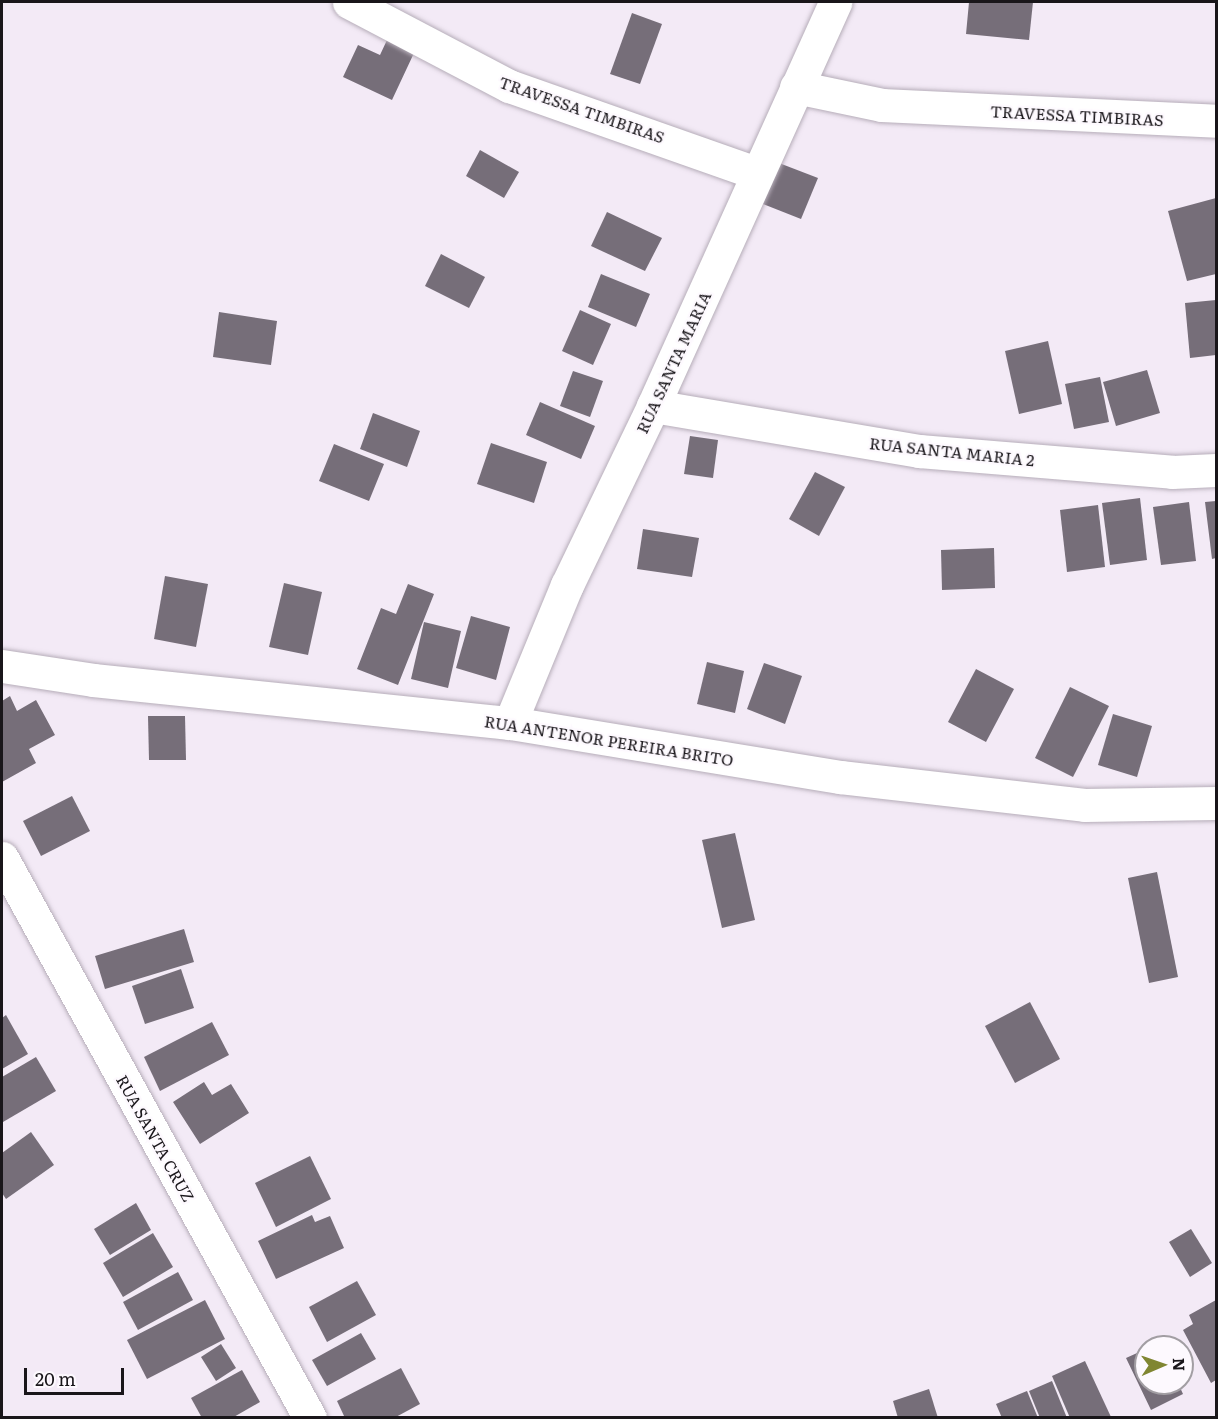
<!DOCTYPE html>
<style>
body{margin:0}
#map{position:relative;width:1218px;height:1419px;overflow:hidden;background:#f3eaf6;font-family:Literata,serif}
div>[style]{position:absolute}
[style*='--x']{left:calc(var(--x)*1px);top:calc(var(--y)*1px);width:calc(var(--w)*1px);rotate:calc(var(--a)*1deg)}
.building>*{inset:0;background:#766e79}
.roads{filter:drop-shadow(0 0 2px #b6adb9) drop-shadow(0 0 2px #b6adb9)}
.street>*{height:33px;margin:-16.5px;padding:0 16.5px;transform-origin:16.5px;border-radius:16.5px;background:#fff}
span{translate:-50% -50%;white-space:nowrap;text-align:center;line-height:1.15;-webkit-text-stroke:4.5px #fdf9fe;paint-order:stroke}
.street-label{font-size:16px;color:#19161a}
.frame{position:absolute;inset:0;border:3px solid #19161a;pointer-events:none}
.north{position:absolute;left:1134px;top:1335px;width:60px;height:60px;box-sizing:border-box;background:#fdf9fe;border:2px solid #a29ea3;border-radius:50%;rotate:88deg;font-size:16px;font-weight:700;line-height:24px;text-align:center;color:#19161a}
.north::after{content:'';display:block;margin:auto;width:21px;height:27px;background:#808632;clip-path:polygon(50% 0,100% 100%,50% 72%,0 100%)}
.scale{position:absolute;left:24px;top:1368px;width:100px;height:27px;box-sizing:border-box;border:3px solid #19161a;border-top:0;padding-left:8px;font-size:18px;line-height:21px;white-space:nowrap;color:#19161a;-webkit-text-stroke:4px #fdf9fe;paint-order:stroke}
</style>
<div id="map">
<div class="building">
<div style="clip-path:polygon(969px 2px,1033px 2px,1029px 40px,966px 34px)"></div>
<div style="clip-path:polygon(632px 13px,662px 24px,640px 84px,610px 74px)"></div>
<div style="clip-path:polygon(387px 40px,414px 53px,392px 100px,343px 77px,358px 45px,380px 55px)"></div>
<div style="clip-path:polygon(480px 150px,519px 172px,504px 198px,466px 176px)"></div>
<div style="clip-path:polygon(779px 163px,818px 178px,801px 219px,763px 204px)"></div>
<div style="clip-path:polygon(1216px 198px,1216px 274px,1187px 281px,1168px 211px)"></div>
<div style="clip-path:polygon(607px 212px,662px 238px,645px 271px,591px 246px)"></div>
<div style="clip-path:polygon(441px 254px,485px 277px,469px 308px,425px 286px)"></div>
<div style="clip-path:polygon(601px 274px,650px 294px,636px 327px,588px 307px)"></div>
<div style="clip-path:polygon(1216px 300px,1216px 355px,1190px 358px,1185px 303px)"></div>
<div style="clip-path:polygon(580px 310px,611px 324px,593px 365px,562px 351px)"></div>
<div style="clip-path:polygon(219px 312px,277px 321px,271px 365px,213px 357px)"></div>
<div style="clip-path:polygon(1048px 341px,1062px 404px,1019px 414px,1005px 351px)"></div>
<div style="clip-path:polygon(1147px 370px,1160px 413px,1116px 426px,1103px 382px)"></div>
<div style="clip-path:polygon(573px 371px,603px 381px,590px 417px,560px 406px)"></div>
<div style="clip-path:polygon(1100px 377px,1109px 422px,1074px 429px,1065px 384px)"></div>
<div style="clip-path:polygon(540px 402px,595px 426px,581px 459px,526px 435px)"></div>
<div style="clip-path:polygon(373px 413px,420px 431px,407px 467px,360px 449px)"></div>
<div style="clip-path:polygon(690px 436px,718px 440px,713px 478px,684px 474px)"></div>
<div style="clip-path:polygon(491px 443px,547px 462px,534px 503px,477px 484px)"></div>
<div style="clip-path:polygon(334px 444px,384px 464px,369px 501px,319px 481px)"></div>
<div style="clip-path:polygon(815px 472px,845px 487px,819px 536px,789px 519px)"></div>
<div style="clip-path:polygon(1140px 498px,1147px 560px,1110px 565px,1102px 503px)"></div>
<div style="clip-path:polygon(1216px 501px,1216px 558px,1212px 559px,1205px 502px)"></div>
<div style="clip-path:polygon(1189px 502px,1196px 561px,1161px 565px,1153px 507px)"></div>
<div style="clip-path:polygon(1098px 505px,1105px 567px,1067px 572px,1060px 510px)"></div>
<div style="clip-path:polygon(643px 529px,699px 538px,692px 577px,637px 569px)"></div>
<div style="clip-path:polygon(994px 548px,995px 588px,942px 590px,941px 550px)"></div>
<div style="clip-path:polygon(165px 576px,208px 584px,196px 647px,154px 639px)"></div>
<div style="clip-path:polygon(284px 583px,322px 592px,308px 655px,269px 647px)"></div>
<div style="clip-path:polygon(408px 584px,434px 594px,398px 685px,357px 669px,381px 608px,396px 614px)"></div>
<div style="clip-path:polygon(471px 616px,510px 627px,496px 680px,456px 668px)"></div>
<div style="clip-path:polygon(424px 622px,461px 631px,448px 688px,411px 679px)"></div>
<div style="clip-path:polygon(707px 662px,744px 671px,735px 713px,697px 704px)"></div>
<div style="clip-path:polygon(764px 663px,802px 676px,785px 724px,747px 709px)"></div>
<div style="clip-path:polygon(976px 669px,1014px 689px,986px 742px,948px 722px)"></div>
<div style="clip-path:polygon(1070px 687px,1109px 706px,1073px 777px,1035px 758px)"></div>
<div style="clip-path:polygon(10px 696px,17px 711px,36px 700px,55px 735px,29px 749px,36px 763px,2px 782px,2px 701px)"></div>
<div style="clip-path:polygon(1113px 714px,1152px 726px,1137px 777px,1098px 765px)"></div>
<div style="clip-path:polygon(148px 716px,185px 716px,186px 760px,149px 760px)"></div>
<div style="clip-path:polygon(72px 796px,90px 831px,41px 856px,23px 821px)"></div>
<div style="clip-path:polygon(735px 833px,755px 920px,722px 928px,702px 840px)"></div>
<div style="clip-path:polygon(1157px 872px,1178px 977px,1149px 983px,1128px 878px)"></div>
<div style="clip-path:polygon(184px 929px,194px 962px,105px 989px,95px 956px)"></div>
<div style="clip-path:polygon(181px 969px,194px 1008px,145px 1024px,132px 986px)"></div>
<div style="clip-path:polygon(1030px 1002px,1060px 1059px,1015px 1083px,985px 1026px)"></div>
<div style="clip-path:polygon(6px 1015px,28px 1054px,2px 1069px,2px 1018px)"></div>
<div style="clip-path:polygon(212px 1022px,229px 1055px,160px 1091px,144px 1057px)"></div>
<div style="clip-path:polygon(36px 1057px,56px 1091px,3px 1122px,2px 1077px)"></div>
<div style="clip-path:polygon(204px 1082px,212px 1095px,231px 1084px,249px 1113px,200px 1144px,173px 1102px)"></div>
<div style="clip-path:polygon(31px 1132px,54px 1165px,6px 1199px,2px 1193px,2px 1153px)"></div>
<div style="clip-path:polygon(310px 1156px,331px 1199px,276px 1227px,255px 1183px)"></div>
<div style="clip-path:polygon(136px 1203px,151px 1230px,110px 1255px,94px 1229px)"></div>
<div style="clip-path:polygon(312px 1215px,315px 1222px,330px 1216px,344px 1248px,276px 1279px,258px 1241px)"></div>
<div style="clip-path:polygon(1191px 1229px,1212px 1263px,1190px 1277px,1169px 1242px)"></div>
<div style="clip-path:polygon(153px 1233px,173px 1267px,123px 1297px,103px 1263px)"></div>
<div style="clip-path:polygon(178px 1272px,193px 1300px,138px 1330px,123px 1302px)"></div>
<div style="clip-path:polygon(357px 1281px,376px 1315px,327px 1342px,309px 1307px)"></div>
<div style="clip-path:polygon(205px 1300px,225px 1339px,147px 1379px,127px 1340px)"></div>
<div style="clip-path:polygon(1216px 1300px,1216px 1380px,1211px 1383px,1183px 1330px,1193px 1324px,1189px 1315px)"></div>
<div style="clip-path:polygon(361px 1333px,376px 1359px,327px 1386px,312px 1360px)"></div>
<div style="clip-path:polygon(221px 1344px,236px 1368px,216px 1381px,201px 1357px)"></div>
<div style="clip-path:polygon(1146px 1349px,1146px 1383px,1178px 1383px,1183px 1394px,1151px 1410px,1126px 1358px)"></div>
<div style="clip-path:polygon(1085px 1361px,1111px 1417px,1109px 1418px,1070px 1418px,1052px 1376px)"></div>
<div style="clip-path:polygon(401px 1368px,420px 1404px,394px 1418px,345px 1418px,337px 1401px)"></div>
<div style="clip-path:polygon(242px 1370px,260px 1402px,232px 1418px,202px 1418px,191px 1398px)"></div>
<div style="clip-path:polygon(1052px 1381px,1067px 1418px,1040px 1418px,1029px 1391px)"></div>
<div style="clip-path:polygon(929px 1389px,938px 1418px,898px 1418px,893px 1401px)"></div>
<div style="clip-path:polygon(1027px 1391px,1038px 1418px,1002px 1418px,996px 1404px)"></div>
</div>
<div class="roads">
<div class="street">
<div style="--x:349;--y:2;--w:181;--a:27.7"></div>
<div style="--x:509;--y:86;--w:262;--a:19.4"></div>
<div style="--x:796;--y:87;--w:88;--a:11.8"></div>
<div style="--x:882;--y:105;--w:334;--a:2.7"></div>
<div style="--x:653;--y:406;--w:270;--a:9.6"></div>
<div style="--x:919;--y:451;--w:254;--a:4.7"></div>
<div style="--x:1172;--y:472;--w:44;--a:-2.6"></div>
<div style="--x:2;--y:666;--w:92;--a:8.7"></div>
<div style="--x:93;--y:680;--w:419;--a:5.9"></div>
<div style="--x:510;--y:723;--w:334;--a:9.3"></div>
<div style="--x:840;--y:777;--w:246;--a:6.5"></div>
<div style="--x:1084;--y:805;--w:132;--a:-0.9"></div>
<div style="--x:510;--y:723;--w:149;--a:-67.6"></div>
<div style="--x:567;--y:585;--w:199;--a:-64.3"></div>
<div style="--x:653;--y:406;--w:443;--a:-65.7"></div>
<div style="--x:2;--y:858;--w:639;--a:61.19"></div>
</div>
</div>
<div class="street-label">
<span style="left:582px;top:109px;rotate:19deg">TRAVESSA TIMBIRAS</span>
<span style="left:1077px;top:115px;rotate:3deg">TRAVESSA TIMBIRAS</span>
<span style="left:673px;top:362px;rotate:-65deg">RUA SANTA MARIA</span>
<span style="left:952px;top:451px;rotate:6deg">RUA SANTA MARIA 2</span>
<span style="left:609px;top:740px;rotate:9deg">RUA ANTENOR PEREIRA BRITO</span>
<span style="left:156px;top:1138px;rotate:61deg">RUA SANTA CRUZ</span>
</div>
<div class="frame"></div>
<div class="north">N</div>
<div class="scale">20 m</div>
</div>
